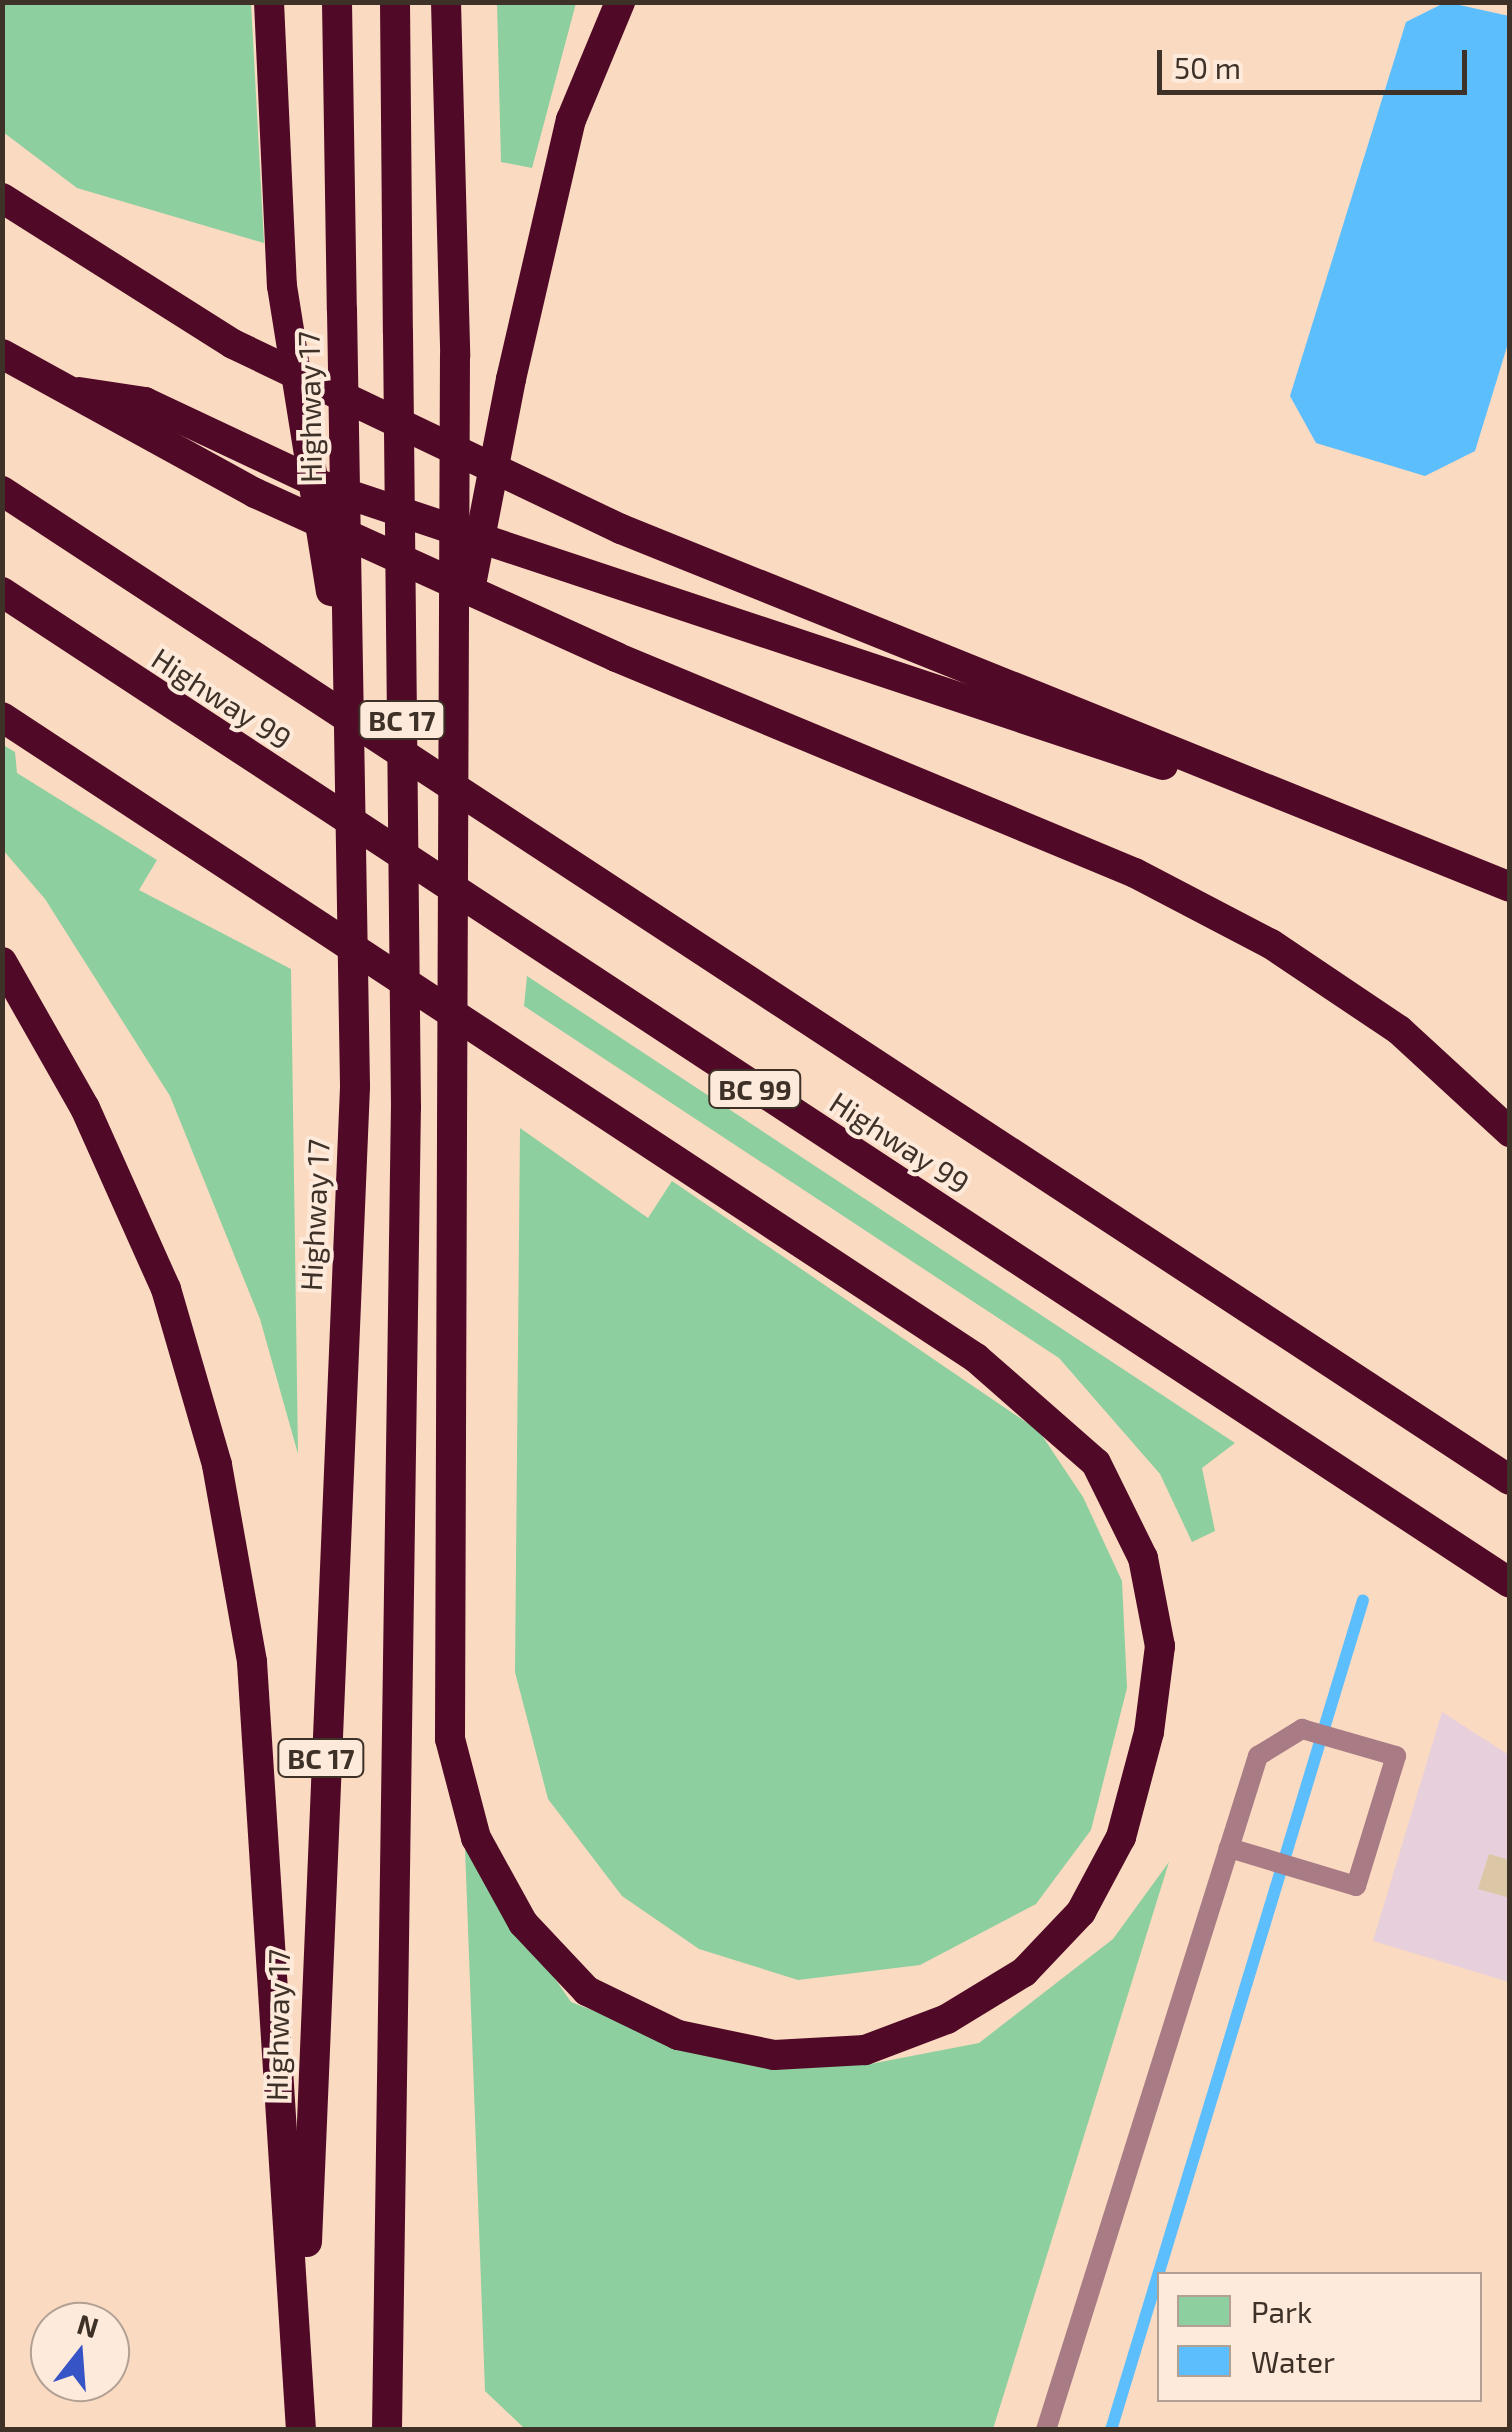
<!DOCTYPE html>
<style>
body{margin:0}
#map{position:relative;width:1512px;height:2432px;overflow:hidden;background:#fadac1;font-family:"Exo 2",sans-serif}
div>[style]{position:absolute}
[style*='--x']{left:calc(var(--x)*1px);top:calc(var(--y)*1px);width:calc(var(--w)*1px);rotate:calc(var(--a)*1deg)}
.industrial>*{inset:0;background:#e7d0db}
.green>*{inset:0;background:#8dcf9f}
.water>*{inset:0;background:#5dbefd}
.stream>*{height:12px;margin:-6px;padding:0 6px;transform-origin:6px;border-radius:6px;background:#5dbefd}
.building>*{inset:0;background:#dbc6a6}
.lane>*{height:20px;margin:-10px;padding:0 10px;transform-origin:10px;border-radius:10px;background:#a87b85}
.highway>*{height:30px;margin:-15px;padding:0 15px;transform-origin:15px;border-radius:15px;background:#500926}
.highway-bridge>*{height:30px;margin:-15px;padding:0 15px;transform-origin:15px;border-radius:15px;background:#500926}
span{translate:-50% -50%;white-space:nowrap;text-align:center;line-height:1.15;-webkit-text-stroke:8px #feeadb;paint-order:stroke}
.shield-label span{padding:2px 8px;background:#feeadb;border:2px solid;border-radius:8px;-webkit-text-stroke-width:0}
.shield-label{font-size:28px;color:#3e3128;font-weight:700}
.street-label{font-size:30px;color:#3e3128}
.frame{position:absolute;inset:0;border:5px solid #3e3128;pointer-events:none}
.legend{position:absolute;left:1157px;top:2272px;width:325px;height:130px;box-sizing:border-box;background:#feeadb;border:2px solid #b1a093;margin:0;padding:12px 18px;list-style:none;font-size:30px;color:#3e3128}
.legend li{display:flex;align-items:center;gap:20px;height:50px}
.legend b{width:50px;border:2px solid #b1a093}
.north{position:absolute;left:30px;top:2302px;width:100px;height:100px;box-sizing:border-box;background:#feeadb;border:2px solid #b1a093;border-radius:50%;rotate:17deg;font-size:28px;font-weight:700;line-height:40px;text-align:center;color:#3e3128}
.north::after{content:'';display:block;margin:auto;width:35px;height:45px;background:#3654c5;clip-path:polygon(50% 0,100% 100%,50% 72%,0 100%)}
.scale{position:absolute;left:1157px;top:50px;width:310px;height:45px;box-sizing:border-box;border:5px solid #3e3128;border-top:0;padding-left:12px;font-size:30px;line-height:35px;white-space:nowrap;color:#3e3128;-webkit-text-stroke:8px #feeadb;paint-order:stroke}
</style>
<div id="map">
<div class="industrial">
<div style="clip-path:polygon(1442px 1712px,1509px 1755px,1509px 1982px,1373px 1941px)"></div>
</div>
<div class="green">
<div style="clip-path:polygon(2px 3px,251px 3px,264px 243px,77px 188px,3px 132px)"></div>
<div style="clip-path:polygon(497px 3px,576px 3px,532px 168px,501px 162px)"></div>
<div style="clip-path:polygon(3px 745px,15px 752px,17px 773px,157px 860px,139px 890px,291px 969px,298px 1454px,260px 1319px,170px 1096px,45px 899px,3px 850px)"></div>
<div style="clip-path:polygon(527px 976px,1235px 1443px,1202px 1468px,1215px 1531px,1192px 1542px,1160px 1474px,1059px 1358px,524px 1006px)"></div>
<div style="clip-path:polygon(520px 1128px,648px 1218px,672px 1181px,1039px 1431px,1083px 1497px,1122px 1581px,1127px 1688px,1091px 1830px,1036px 1904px,920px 1965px,798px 1980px,699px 1949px,622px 1896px,548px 1799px,515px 1672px)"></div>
<div style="clip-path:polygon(465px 1847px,571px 2002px,706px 2054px,865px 2065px,979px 2043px,1113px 1939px,1169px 1862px,993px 2429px,525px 2429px,485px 2391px)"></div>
</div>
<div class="water">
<div style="clip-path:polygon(1446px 2px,1509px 16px,1510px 337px,1475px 451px,1425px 476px,1316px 443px,1290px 396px,1406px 22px)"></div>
</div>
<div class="stream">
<div style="--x:1111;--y:2430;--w:867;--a:-73.11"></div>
</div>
<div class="building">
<div style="clip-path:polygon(1489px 1854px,1510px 1860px,1510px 1898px,1478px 1889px)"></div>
</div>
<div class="lane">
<div style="--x:1046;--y:2430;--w:707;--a:-72.54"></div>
<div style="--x:1258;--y:1756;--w:52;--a:-31.5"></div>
<div style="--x:1302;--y:1729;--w:98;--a:16"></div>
<div style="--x:1396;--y:1756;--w:136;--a:107.1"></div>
<div style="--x:1356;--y:1886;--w:133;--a:-163.3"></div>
</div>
<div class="highway">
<div style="--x:269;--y:2;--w:284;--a:87.4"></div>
<div style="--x:337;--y:2;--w:308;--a:89.1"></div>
<div style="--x:395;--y:2;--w:331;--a:89.5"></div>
<div style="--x:446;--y:2;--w:354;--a:88.5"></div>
<div style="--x:2;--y:198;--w:273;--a:32.3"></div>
<div style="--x:233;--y:344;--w:430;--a:25.5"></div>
<div style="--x:621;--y:529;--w:958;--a:21.93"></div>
<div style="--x:2;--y:354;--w:289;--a:28.8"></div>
<div style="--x:255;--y:493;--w:397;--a:24.4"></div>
<div style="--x:616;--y:657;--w:562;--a:22.6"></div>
<div style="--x:1135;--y:873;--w:153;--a:27.6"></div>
<div style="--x:1271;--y:944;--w:154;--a:33.9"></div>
<div style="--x:1399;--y:1030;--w:151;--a:42.6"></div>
<div style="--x:511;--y:379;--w:266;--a:-77"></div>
<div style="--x:571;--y:120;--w:128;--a:-67.4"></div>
<div style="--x:79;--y:392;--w:67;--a:8.6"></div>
<div style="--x:145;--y:402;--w:200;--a:25.2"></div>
<div style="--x:326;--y:487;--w:882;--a:18.37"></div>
<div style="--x:2;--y:491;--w:1803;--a:33.26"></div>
<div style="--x:2;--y:592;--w:1804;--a:33.31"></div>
<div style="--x:2;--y:717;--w:1166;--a:33.35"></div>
<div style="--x:976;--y:1358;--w:159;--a:41.2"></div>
<div style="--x:1096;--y:1463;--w:106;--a:63.7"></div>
<div style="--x:1143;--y:1558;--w:90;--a:79.1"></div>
<div style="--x:1160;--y:1646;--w:87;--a:97.3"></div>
<div style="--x:1149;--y:1732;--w:109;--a:104.9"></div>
<div style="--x:1121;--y:1837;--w:85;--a:118.1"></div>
<div style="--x:1081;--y:1912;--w:83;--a:133.5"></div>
<div style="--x:1024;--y:1972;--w:90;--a:148.6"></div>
<div style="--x:947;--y:2019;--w:88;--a:159.3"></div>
<div style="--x:865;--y:2050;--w:91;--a:176.9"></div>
<div style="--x:774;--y:2055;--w:98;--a:-168.2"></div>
<div style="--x:678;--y:2035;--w:101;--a:-154.2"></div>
<div style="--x:587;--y:1991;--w:93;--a:-133.3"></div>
<div style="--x:523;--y:1923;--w:97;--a:-118.9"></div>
<div style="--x:476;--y:1838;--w:102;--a:-104.7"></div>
<div style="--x:450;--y:1739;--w:607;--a:-89.81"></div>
<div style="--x:2;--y:962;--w:168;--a:60.4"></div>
<div style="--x:85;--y:1108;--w:198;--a:65.9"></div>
<div style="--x:166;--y:1289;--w:183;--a:73.8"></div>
<div style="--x:217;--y:1465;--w:200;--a:79.9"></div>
<div style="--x:252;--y:1662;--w:770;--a:86.35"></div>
<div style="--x:307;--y:2242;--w:1157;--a:-87.62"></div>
<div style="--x:387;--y:2430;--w:1323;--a:-89.18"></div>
</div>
<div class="highway-bridge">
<div style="--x:282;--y:286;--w:309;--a:80.9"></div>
<div style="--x:342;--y:310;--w:776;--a:89.04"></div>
<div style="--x:398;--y:333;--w:774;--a:89.41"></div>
<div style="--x:470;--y:590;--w:215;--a:-79"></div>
<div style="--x:452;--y:1132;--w:776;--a:-89.78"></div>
</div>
<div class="shield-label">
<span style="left:402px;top:720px">BC 17</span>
<span style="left:755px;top:1089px">BC 99</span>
<span style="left:321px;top:1758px">BC 17</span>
</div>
<div class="street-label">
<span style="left:309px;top:407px;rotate:-91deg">Highway 17</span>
<span style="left:222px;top:698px;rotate:33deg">Highway 99</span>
<span style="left:900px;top:1142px;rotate:33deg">Highway 99</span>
<span style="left:314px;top:1215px;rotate:-87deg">Highway 17</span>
<span style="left:277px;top:2025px;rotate:-89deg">Highway 17</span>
</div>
<div class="frame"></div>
<ul class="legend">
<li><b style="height:28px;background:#8dcf9f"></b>Park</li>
<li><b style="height:28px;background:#5dbefd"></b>Water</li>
</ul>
<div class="north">N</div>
<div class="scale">50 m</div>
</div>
